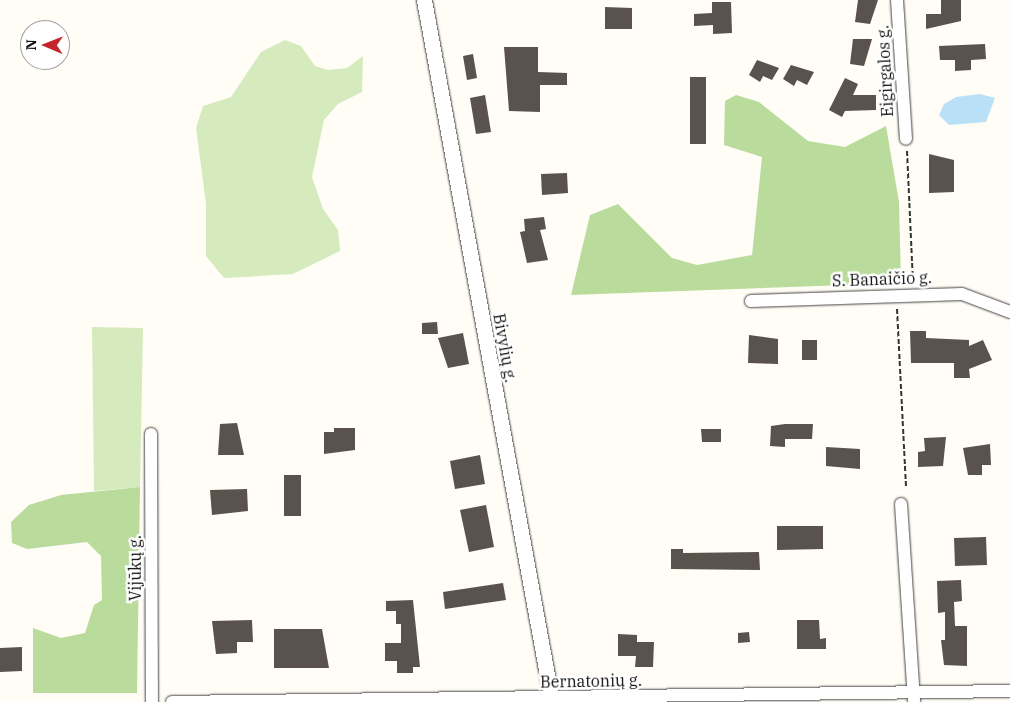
<!DOCTYPE html>
<meta charset="utf-8">
<style>
body{margin:0}
#map{position:relative;width:1010px;height:702px;overflow:hidden;background:#fffdf5;font-family:"IBM Plex Serif",serif}
div>[style]{position:absolute}
[style*='--x']{left:calc(var(--x)*1px);top:calc(var(--y)*1px);width:calc(var(--w)*1px);rotate:calc(var(--a)*1deg)}
.green>*{inset:0;background:#d5ebbd}
.forest>*{inset:0;background:#b9dc9c}
.water>*{inset:0;background:#b9e0f7}
.building>*{inset:0;background:#5a524d}
.path>*{height:2px;margin-top:-1px;transform-origin:0;background:repeating-linear-gradient(90deg,#333 0 5px,transparent 0 7.5px)}
.roads{filter:drop-shadow(0 0 1px #444) drop-shadow(0 0 1px #444)}
.minor>*{height:12px;margin:-6px;padding:0 6px;transform-origin:6px;border-radius:6px;background:#fff}
.tertiary>*{height:15px;margin:-7.5px;padding:0 7.5px;transform-origin:7.5px;border-radius:7.5px;background:#fff}
span{translate:-50% -50%;white-space:nowrap;text-align:center;line-height:1.15;-webkit-text-stroke:5px #fff;paint-order:stroke}
.street-label{font-size:16px;color:#111}
.north{position:absolute;left:20px;top:20px;width:50px;height:50px;box-sizing:border-box;background:#fff;border:1px solid #a0a0a0;border-radius:50%;rotate:271deg;font-size:14px;font-weight:700;line-height:20px;text-align:center;color:#111}
.north::after{content:'';display:block;margin:auto;width:18px;height:22px;background:#c4262e;clip-path:polygon(50% 0,100% 100%,50% 72%,0 100%)}
</style>
<div id="map">
<div class="green">
<div style="clip-path:polygon(285px 40px,301px 46px,315px 66px,328px 70px,347px 68px,363px 56px,362px 92px,338px 104px,324px 120px,312px 177px,323px 209px,338px 230px,340px 251px,293px 274px,224px 278px,206px 256px,206px 204px,196px 128px,203px 106px,231px 97px,261px 52px)"></div>
<div style="clip-path:polygon(92px 327px,143px 328px,140px 487px,94px 491px)"></div>
</div>
<div class="forest">
<div style="clip-path:polygon(736px 95px,759px 102px,808px 141px,845px 147px,886px 126px,899px 202px,901px 283px,571px 295px,590px 215px,618px 204px,672px 258px,697px 265px,752px 255px,762px 157px,724px 145px,725px 101px)"></div>
<div style="clip-path:polygon(140px 487px,137px 693px,33px 693px,33px 628px,61px 638px,85px 633px,94px 605px,102px 600px,101px 556px,87px 542px,27px 549px,12px 543px,11px 522px,29px 505px,61px 495px)"></div>
</div>
<div class="water">
<div style="clip-path:polygon(980px 94px,995px 98px,986px 122px,949px 125px,939px 115px,944px 104px,956px 97px)"></div>
</div>
<div class="building">
<div style="clip-path:polygon(858px 0,878px 0,870px 24px,855px 22px)"></div>
<div style="clip-path:polygon(941px 0,961px 0,961px 21px,926px 29px,926px 14px,941px 14px)"></div>
<div style="clip-path:polygon(712px 2px,731px 2px,732px 33px,713px 34px,713px 25px,694px 26px,694px 14px,712px 13px)"></div>
<div style="clip-path:polygon(605px 7px,632px 8px,632px 29px,605px 29px)"></div>
<div style="clip-path:polygon(853px 39px,872px 39px,864px 66px,850px 64px)"></div>
<div style="clip-path:polygon(985px 44px,986px 59px,971px 60px,971px 70px,955px 71px,955px 60px,940px 60px,939px 46px)"></div>
<div style="clip-path:polygon(504px 47px,538px 47px,538px 72px,567px 73px,567px 85px,540px 85px,540px 112px,509px 111px)"></div>
<div style="clip-path:polygon(473px 54px,477px 78px,467px 80px,463px 56px)"></div>
<div style="clip-path:polygon(757px 60px,779px 68px,772px 80px,763px 76px,760px 82px,749px 75px)"></div>
<div style="clip-path:polygon(791px 65px,814px 72px,807px 85px,797px 80px,794px 86px,783px 79px)"></div>
<div style="clip-path:polygon(690px 77px,706px 77px,706px 144px,690px 144px)"></div>
<div style="clip-path:polygon(845px 78px,858px 84px,853px 95px,876px 95px,876px 110px,845px 111px,842px 117px,829px 110px)"></div>
<div style="clip-path:polygon(485px 95px,491px 132px,476px 134px,470px 98px)"></div>
<div style="clip-path:polygon(929px 154px,954px 160px,954px 192px,929px 193px)"></div>
<div style="clip-path:polygon(567px 173px,568px 193px,542px 195px,541px 174px)"></div>
<div style="clip-path:polygon(544px 217px,546px 229px,540px 230px,548px 260px,527px 263px,520px 232px,525px 231px,524px 219px)"></div>
<div style="clip-path:polygon(437px 322px,438px 334px,422px 334px,422px 323px)"></div>
<div style="clip-path:polygon(910px 331px,926px 331px,926px 338px,969px 340px,969px 346px,983px 340px,992px 360px,969px 369px,970px 378px,954px 378px,954px 363px,911px 363px)"></div>
<div style="clip-path:polygon(463px 333px,469px 364px,448px 368px,438px 338px)"></div>
<div style="clip-path:polygon(749px 335px,778px 339px,778px 364px,748px 363px)"></div>
<div style="clip-path:polygon(802px 340px,817px 340px,817px 360px,802px 360px)"></div>
<div style="clip-path:polygon(237px 423px,244px 455px,218px 455px,220px 424px)"></div>
<div style="clip-path:polygon(785px 424px,813px 424px,812px 439px,785px 439px,785px 447px,770px 446px,771px 426px)"></div>
<div style="clip-path:polygon(334px 428px,355px 428px,355px 450px,324px 454px,324px 432px,334px 432px)"></div>
<div style="clip-path:polygon(701px 429px,721px 429px,721px 442px,702px 442px)"></div>
<div style="clip-path:polygon(946px 437px,943px 466px,918px 467px,918px 452px,925px 451px,924px 438px)"></div>
<div style="clip-path:polygon(990px 444px,991px 465px,982px 465px,982px 475px,968px 475px,963px 448px)"></div>
<div style="clip-path:polygon(826px 447px,860px 449px,860px 469px,826px 466px)"></div>
<div style="clip-path:polygon(480px 455px,485px 484px,455px 489px,450px 461px)"></div>
<div style="clip-path:polygon(284px 475px,301px 475px,301px 516px,284px 516px)"></div>
<div style="clip-path:polygon(247px 489px,248px 511px,212px 515px,210px 490px)"></div>
<div style="clip-path:polygon(486px 505px,494px 547px,469px 552px,460px 510px)"></div>
<div style="clip-path:polygon(777px 526px,823px 526px,823px 549px,777px 550px)"></div>
<div style="clip-path:polygon(986px 537px,987px 565px,955px 566px,954px 538px)"></div>
<div style="clip-path:polygon(671px 549px,683px 549px,683px 553px,759px 552px,760px 570px,671px 569px)"></div>
<div style="clip-path:polygon(961px 580px,962px 601px,954px 602px,955px 626px,967px 626px,967px 666px,944px 665px,941px 640px,945px 640px,945px 612px,938px 613px,937px 581px)"></div>
<div style="clip-path:polygon(503px 583px,506px 600px,445px 609px,443px 592px)"></div>
<div style="clip-path:polygon(413px 600px,420px 667px,413px 667px,413px 673px,397px 673px,397px 661px,385px 661px,385px 643px,401px 643px,401px 624px,396px 624px,396px 611px,386px 611px,386px 601px)"></div>
<div style="clip-path:polygon(252px 620px,253px 642px,237px 642px,237px 653px,216px 654px,212px 621px)"></div>
<div style="clip-path:polygon(797px 620px,819px 620px,820px 639px,826px 638px,826px 649px,797px 649px)"></div>
<div style="clip-path:polygon(274px 629px,322px 629px,329px 668px,274px 668px)"></div>
<div style="clip-path:polygon(749px 632px,750px 642px,738px 643px,738px 633px)"></div>
<div style="clip-path:polygon(618px 634px,637px 635px,637px 642px,654px 642px,653px 667px,635px 667px,636px 656px,618px 656px)"></div>
<div style="clip-path:polygon(22px 647px,22px 671px,0 672px,0 648px)"></div>
</div>
<div class="path">
<div style="--x:907;--y:151;--w:132;--a:87.4"></div>
<div style="--x:897;--y:309;--w:180;--a:87.1"></div>
</div>
<div class="roads">
<div class="minor">
<div style="--x:897;--y:0;--w:139;--a:86.3"></div>
<div style="--x:751;--y:301;--w:211;--a:-1.9"></div>
<div style="--x:962;--y:294;--w:51;--a:20.6"></div>
<div style="--x:151;--y:434;--w:268;--a:89.8"></div>
<div style="--x:901;--y:504;--w:198;--a:86.2"></div>
<div style="--x:172;--y:702;--w:838;--a:-0.75"></div>
</div>
<div class="tertiary">
<div style="--x:424;--y:0;--w:714;--a:79.67"></div>
</div>
</div>
<div class="street-label">
<span style="left:885px;top:71px;rotate:-93deg">Eigirgalos g.</span>
<span style="left:882px;top:279px;rotate:-2deg">S. Banaičio g.</span>
<span style="left:505px;top:348px;rotate:80deg">Bivylių g.</span>
<span style="left:135px;top:568px;rotate:-90deg">Vijūkų g.</span>
<span style="left:591px;top:681px;rotate:-1deg">Bernatonių g.</span>
</div>
<div class="north">N</div>
</div>
